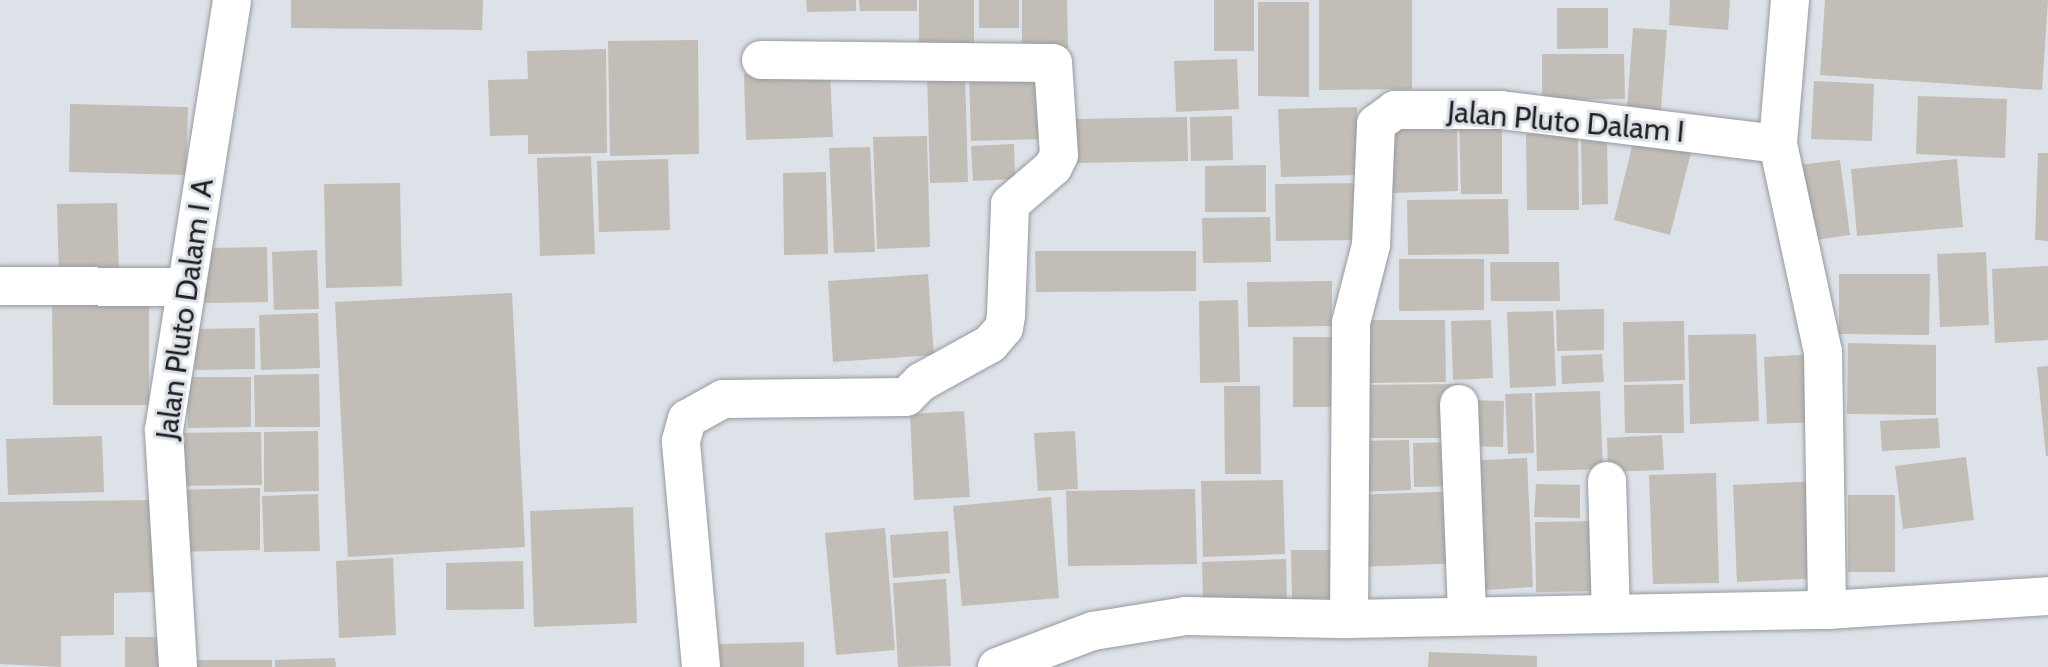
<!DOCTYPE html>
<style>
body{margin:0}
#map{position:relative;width:2048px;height:667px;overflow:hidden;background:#dde2e8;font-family:Cabin,sans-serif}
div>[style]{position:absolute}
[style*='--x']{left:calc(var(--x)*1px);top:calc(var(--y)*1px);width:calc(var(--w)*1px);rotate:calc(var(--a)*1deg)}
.building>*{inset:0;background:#c2bdb7}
.roads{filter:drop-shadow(0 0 2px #959a9f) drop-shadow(0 0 2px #959a9f)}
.street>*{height:38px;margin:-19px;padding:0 19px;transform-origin:19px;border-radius:19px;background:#fff}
span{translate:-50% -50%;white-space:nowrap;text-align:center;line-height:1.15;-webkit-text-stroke:6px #dde2e8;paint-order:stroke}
.street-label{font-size:30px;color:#1d1f21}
</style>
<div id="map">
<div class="building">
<div style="clip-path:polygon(291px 0,483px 0,482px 30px,291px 28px)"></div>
<div style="clip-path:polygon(806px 0,856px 0,856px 11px,807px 12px)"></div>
<div style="clip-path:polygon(859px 0,917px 0,917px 11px,860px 11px)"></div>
<div style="clip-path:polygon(919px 0,974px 0,974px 50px,919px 49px)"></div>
<div style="clip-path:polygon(979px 0,1019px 0,1019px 28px,979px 28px)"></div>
<div style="clip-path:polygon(1022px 0,1067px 0,1068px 48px,1022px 49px)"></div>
<div style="clip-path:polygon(1214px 0,1254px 0,1254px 51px,1214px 51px)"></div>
<div style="clip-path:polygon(1319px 0,1412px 0,1412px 89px,1319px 90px)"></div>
<div style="clip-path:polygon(1670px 0,1730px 0,1728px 30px,1669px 25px)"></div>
<div style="clip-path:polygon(1825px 0,2048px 0,2042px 90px,1820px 75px)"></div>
<div style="clip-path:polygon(1258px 2px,1309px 2px,1309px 97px,1258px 96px)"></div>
<div style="clip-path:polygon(1557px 8px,1608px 8px,1608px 48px,1557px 49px)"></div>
<div style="clip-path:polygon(1633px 28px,1667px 30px,1660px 122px,1626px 120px)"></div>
<div style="clip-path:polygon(698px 40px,699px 154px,610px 156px,608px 41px)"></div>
<div style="clip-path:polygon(606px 49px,607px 153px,528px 154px,528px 135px,490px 136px,488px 80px,528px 79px,527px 51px)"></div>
<div style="clip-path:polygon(1542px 54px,1624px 54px,1625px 99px,1542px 100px)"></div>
<div style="clip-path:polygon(1237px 59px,1239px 109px,1176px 112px,1174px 61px)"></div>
<div style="clip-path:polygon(830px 71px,833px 137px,746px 140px,744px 74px)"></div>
<div style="clip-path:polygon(1048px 72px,1049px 139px,971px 141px,969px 74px)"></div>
<div style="clip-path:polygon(927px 74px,965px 74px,968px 182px,930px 183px)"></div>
<div style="clip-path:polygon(1814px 81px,1874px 84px,1872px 141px,1811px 139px)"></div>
<div style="clip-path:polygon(1918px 96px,2007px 99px,2005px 158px,1916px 154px)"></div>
<div style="clip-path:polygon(70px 104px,188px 107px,186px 175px,69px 172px)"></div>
<div style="clip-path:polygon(1357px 107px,1359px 175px,1281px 177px,1278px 109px)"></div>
<div style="clip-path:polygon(1232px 116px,1233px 160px,1191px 161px,1190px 117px)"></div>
<div style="clip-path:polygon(1502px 116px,1502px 194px,1461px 194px,1459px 117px)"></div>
<div style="clip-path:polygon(1187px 117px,1188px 161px,1075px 163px,1074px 119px)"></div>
<div style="clip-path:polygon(1457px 118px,1458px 191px,1391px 193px,1389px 120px)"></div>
<div style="clip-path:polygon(1578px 132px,1579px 210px,1527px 210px,1526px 134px)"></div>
<div style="clip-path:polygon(1581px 132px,1607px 132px,1608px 204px,1582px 205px)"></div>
<div style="clip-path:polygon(927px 136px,930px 247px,877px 249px,873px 137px)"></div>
<div style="clip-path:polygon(1634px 138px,1691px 153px,1670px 235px,1614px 220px)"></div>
<div style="clip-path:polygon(1014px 144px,1015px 179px,973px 181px,971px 146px)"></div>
<div style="clip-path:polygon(870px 147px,875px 252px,834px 253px,829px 148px)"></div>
<div style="clip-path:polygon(2038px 153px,2048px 153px,2048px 241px,2035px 240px)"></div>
<div style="clip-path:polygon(591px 156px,595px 254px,540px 256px,537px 158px)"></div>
<div style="clip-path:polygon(668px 159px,670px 230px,599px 232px,597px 161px)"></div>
<div style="clip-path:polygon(1957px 159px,1963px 227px,1857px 236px,1851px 169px)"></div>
<div style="clip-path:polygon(1840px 160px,1850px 235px,1801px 242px,1791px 166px)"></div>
<div style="clip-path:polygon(1266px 165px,1266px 212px,1205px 212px,1205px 166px)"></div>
<div style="clip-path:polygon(826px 172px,828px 254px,784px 255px,783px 173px)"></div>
<div style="clip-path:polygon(400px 183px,402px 286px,326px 288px,324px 184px)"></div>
<div style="clip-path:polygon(1359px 183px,1359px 240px,1276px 241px,1275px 184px)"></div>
<div style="clip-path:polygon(1508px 199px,1509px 254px,1408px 255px,1407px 200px)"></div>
<div style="clip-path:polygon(117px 203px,119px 278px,59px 279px,57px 204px)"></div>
<div style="clip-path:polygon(1270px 217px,1271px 262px,1203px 263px,1202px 218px)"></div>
<div style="clip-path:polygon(267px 247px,268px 302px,205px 303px,203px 248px)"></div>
<div style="clip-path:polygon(317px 250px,319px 309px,274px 310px,272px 252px)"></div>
<div style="clip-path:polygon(1035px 251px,1196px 251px,1196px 291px,1036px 292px)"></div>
<div style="clip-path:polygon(1986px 252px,1989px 325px,1940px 327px,1937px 254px)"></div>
<div style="clip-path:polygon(1399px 259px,1484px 259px,1484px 310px,1399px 311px)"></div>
<div style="clip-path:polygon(1490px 262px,1559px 262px,1560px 301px,1491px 301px)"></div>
<div style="clip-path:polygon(2048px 266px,2048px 340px,1995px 343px,1992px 269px)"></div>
<div style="clip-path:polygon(928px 274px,934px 355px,833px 362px,828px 281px)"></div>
<div style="clip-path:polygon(1839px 274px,1930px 274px,1929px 335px,1839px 334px)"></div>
<div style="clip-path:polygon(1332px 281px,1332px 326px,1248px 327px,1247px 282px)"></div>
<div style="clip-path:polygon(512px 293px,525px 547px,348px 557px,335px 302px)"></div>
<div style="clip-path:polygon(149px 294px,149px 405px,53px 405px,52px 295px)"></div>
<div style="clip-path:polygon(1238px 300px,1240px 382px,1200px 383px,1199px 301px)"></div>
<div style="clip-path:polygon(1604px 309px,1604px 350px,1557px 351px,1556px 310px)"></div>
<div style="clip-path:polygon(1553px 311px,1556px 386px,1510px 388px,1507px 312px)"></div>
<div style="clip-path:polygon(318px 313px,320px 368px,261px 370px,259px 315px)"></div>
<div style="clip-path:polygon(1365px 320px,1445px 320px,1446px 382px,1365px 383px)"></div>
<div style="clip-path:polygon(1491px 320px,1493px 378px,1453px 380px,1451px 321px)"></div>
<div style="clip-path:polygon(1684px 321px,1685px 380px,1624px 382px,1623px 322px)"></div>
<div style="clip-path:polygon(255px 328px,255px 369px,195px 370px,195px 329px)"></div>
<div style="clip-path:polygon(1756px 334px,1759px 421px,1690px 424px,1688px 335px)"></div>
<div style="clip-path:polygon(1293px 337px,1344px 337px,1345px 407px,1293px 407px)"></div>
<div style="clip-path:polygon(1848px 343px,1936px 345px,1936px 415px,1847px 414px)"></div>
<div style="clip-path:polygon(1602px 354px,1604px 382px,1562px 384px,1561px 356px)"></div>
<div style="clip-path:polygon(1816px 354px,1820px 422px,1767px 424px,1764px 357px)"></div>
<div style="clip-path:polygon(2048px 366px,2048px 456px,2046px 456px,2037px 367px)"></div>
<div style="clip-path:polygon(319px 374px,320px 427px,255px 427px,254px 375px)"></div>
<div style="clip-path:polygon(187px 377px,251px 377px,251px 427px,188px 428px)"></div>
<div style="clip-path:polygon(1458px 384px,1458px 438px,1357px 438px,1356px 385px)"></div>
<div style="clip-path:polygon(1683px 384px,1684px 433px,1625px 433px,1624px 385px)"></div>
<div style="clip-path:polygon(1224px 386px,1260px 386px,1261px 474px,1225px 474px)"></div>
<div style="clip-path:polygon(1600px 391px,1603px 469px,1537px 471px,1535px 393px)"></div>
<div style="clip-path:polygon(1532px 393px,1534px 453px,1508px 454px,1505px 394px)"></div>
<div style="clip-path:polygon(1468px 400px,1504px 401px,1503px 447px,1467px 446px)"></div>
<div style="clip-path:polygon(964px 411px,970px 497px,914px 500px,910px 414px)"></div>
<div style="clip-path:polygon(1938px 418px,1940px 448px,1882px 451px,1880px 421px)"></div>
<div style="clip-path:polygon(318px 431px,319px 491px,264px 492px,264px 432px)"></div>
<div style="clip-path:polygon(1075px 431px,1078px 489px,1038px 491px,1034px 433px)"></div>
<div style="clip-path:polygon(261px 432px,262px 485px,172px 486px,172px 433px)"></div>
<div style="clip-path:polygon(1662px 435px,1664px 470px,1608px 472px,1607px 438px)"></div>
<div style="clip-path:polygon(102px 436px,104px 492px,8px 495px,6px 439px)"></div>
<div style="clip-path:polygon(1409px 440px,1411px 490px,1356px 492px,1354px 441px)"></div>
<div style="clip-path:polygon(1459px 442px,1461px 486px,1414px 487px,1413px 443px)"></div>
<div style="clip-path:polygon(1966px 457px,1974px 520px,1903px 529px,1895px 466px)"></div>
<div style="clip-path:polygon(1527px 458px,1533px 587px,1469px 591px,1463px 461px)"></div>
<div style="clip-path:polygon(1716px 473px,1719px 583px,1653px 584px,1649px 475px)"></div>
<div style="clip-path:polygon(1283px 480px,1285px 554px,1203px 557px,1201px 481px)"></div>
<div style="clip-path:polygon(1820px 481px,1824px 578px,1737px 582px,1733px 485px)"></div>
<div style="clip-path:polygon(1536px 484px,1580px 485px,1580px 518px,1534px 517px)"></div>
<div style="clip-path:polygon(260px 488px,260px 550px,174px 552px,173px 490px)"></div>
<div style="clip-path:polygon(1195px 489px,1197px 564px,1068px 566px,1066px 491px)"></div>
<div style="clip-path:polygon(1462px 491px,1464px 563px,1357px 567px,1354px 495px)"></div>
<div style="clip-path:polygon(318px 494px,320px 551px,264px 552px,262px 496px)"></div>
<div style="clip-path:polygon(1848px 495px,1895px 495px,1895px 572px,1848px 572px)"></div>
<div style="clip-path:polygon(1051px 497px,1059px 598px,962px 606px,953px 506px)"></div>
<div style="clip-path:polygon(154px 500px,155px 592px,114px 593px,114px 635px,61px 636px,61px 667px,0 664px,0 502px)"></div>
<div style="clip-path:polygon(633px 507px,637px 623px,534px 627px,530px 511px)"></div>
<div style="clip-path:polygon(1602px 521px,1603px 591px,1536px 592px,1535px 522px)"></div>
<div style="clip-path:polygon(885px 528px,895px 650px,836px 655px,825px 533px)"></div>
<div style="clip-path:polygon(948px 531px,950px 573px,893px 578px,890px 535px)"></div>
<div style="clip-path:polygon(1291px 550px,1341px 550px,1341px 598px,1292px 599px)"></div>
<div style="clip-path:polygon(393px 558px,396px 635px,339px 638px,336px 561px)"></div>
<div style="clip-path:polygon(1286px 559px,1287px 599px,1203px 602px,1202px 562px)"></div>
<div style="clip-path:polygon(523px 561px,524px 609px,446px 610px,446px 563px)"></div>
<div style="clip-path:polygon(946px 579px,951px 666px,898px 667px,893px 583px)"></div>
<div style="clip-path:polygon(125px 637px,167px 637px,167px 667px,125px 667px)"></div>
<div style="clip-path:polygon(804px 642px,804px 667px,720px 667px,719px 644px)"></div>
<div style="clip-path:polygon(1429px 652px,1537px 656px,1537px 667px,1428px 667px)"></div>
<div style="clip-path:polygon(335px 658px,336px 667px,275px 667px,275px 660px)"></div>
<div style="clip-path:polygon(190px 660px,272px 660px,272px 667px,190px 667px)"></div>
</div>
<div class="roads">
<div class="street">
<div style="--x:1790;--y:0;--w:144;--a:94.8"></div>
<div style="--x:1778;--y:144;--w:213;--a:77.8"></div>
<div style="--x:1823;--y:352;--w:258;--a:89.1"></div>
<div style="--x:0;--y:286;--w:186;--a:0.3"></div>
<div style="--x:1459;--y:404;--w:212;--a:87.8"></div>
<div style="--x:1607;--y:481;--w:132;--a:88.3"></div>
<div style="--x:1349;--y:619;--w:296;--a:-89.6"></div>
<div style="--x:1351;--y:323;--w:81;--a:-75.6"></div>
<div style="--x:1371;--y:245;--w:121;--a:-87.6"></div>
<div style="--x:1376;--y:124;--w:24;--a:-36"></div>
<div style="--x:1395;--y:110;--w:106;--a:0"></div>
<div style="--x:1501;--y:110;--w:279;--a:7"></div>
<div style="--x:178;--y:667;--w:237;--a:-93.4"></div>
<div style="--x:164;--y:430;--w:435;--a:-81"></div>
<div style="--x:701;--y:667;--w:227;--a:-95.1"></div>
<div style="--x:681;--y:441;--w:23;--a:-75"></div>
<div style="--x:687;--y:419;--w:41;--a:-29.1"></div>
<div style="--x:723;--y:399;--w:183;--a:-0.6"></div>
<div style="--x:906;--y:397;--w:21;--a:-45"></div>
<div style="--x:921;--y:382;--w:79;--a:-28.8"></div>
<div style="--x:990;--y:344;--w:21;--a:-49"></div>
<div style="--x:1004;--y:328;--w:13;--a:-81"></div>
<div style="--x:1006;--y:315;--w:111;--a:-87.9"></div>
<div style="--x:1010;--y:204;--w:57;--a:-40.7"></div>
<div style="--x:1053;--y:167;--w:13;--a:-63"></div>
<div style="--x:1059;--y:155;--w:92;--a:-93.7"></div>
<div style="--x:1053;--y:63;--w:292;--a:-179.4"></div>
<div style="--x:997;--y:667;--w:103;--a:-20.6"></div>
<div style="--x:1093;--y:631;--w:94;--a:-9.2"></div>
<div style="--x:1186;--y:616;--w:163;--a:1.1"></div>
<div style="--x:1349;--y:619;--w:478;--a:-1.1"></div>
<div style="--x:1827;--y:610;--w:221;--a:-3.6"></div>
</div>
</div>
<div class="street-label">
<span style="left:1566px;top:122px;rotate:5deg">Jalan Pluto Dalam I</span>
<span style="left:185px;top:309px;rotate:-82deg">Jalan Pluto Dalam I A</span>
</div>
</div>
